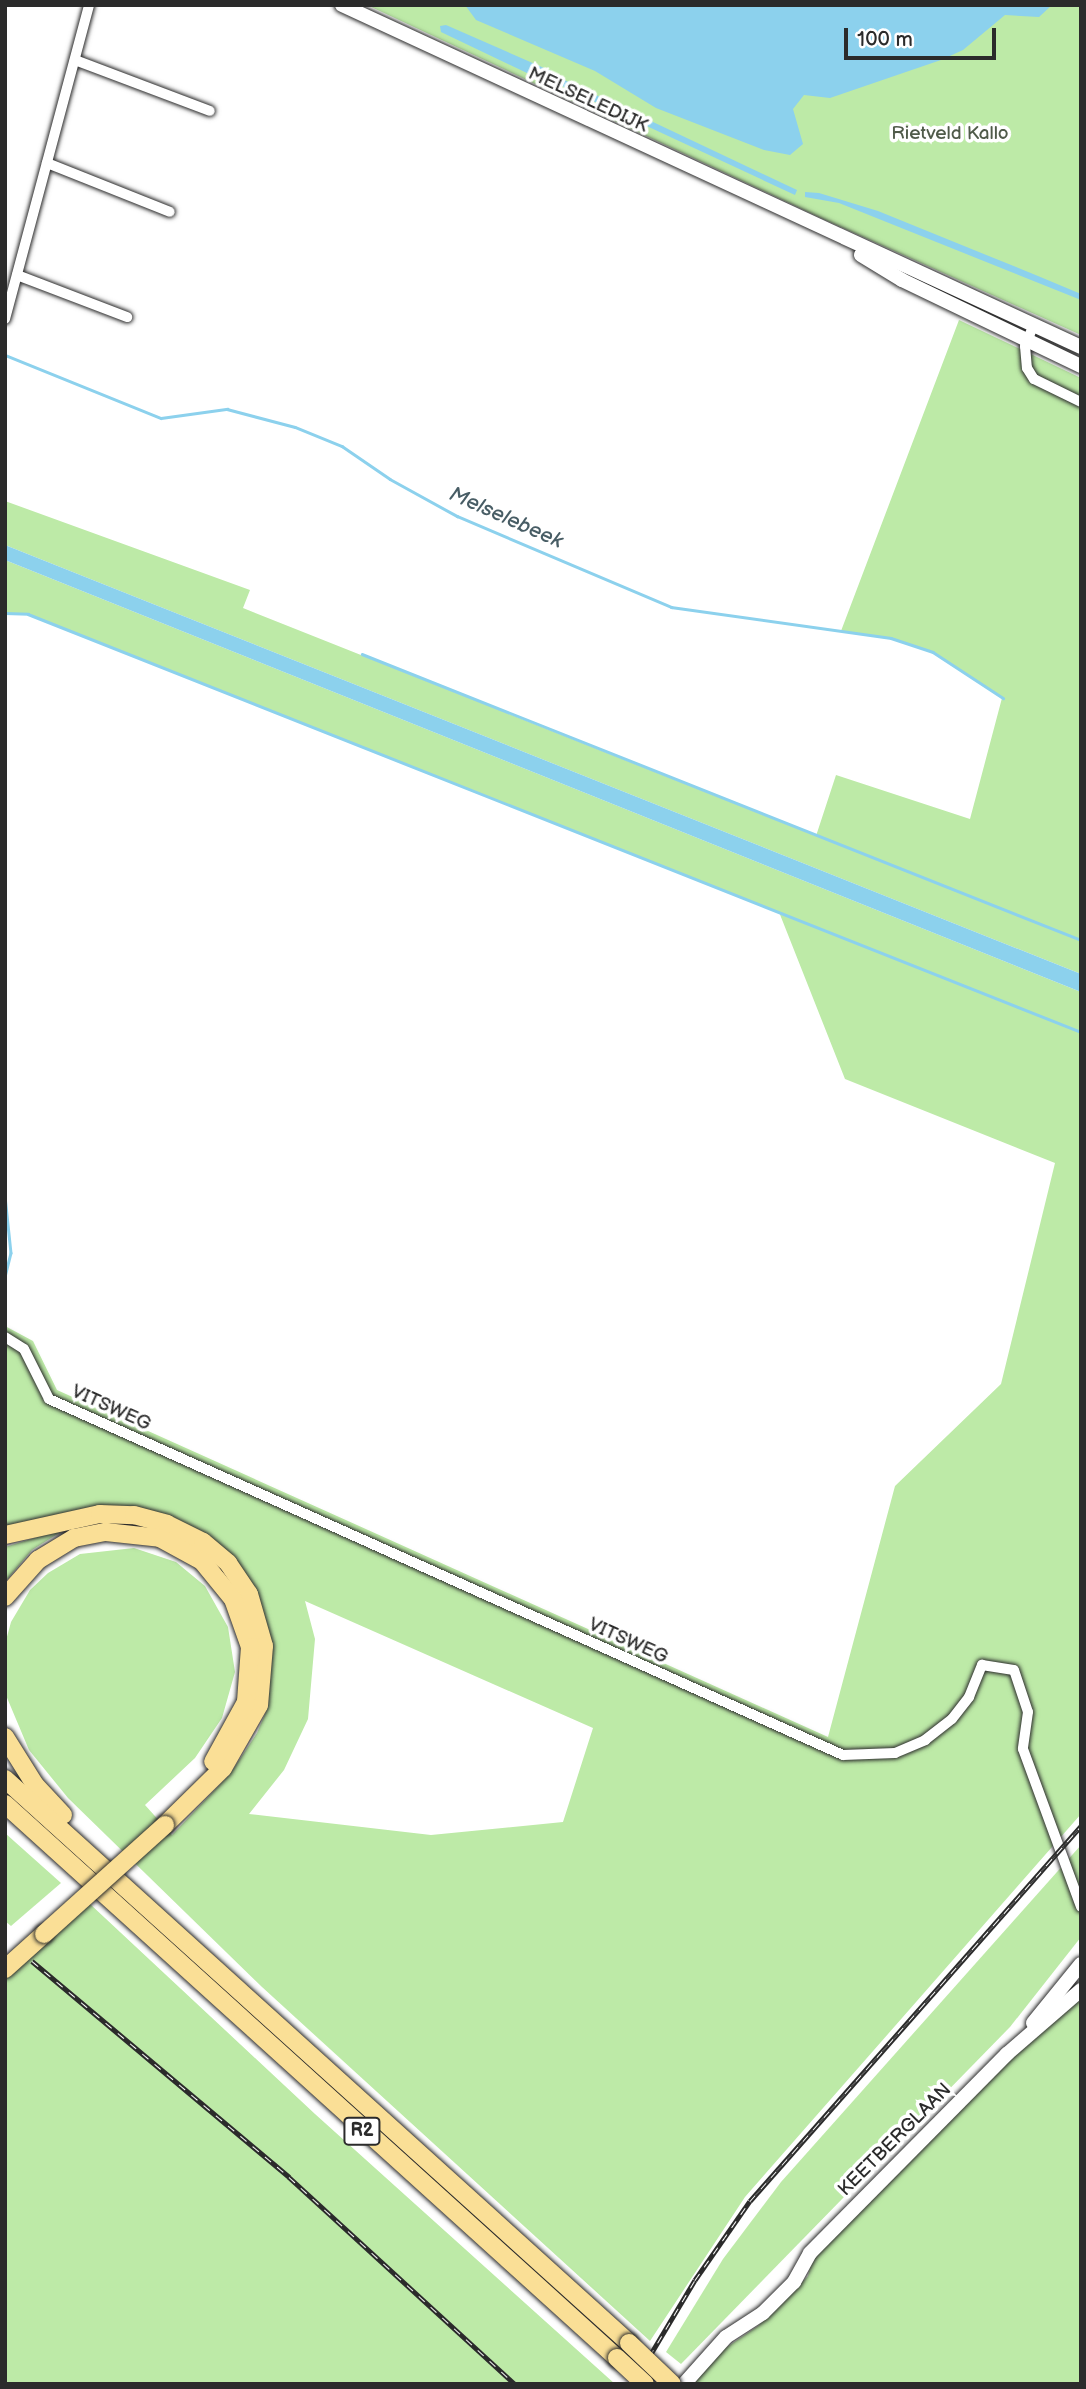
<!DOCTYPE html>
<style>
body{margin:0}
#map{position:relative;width:1086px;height:2389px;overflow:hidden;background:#fff;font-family:"Balsamiq Sans",sans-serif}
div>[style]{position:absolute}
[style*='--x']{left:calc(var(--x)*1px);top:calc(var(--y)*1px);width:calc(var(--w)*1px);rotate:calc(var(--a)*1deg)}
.green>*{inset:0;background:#bdeaa7}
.water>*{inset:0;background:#8cd1ed}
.stream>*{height:2.5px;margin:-1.25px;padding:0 1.25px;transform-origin:1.25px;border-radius:1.25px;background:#8cd1ed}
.roads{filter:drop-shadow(0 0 2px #2b2b2b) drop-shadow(0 0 2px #2b2b2b)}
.minor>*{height:10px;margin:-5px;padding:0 5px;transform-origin:5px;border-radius:5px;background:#fff}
.secondary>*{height:14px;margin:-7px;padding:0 7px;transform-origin:7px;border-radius:7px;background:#fff}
.motorway>*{height:18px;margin:-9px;padding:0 9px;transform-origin:9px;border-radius:9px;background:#fadf96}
.rail>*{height:5px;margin-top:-2.5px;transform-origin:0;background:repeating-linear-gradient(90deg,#fff 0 8px,#2b2b2b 0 16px);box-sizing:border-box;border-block:2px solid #2b2b2b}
.bridges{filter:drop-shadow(0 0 2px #2b2b2b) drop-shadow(0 0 2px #2b2b2b)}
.motorway-bridge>*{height:18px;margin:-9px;padding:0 9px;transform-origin:9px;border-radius:9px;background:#fadf96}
span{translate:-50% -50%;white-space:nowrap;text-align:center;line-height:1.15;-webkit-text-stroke:7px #fff;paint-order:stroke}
.shield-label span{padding:2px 5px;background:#fff;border:2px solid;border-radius:5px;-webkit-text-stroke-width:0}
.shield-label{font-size:18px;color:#2b2b2b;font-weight:700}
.street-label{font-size:19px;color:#2b2b2b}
.park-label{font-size:19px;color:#505b4a}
.water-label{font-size:21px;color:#485d65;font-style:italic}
.frame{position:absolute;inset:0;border:7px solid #2b2b2b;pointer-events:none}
.scale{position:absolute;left:844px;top:28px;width:152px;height:32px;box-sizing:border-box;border:4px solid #2b2b2b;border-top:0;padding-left:9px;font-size:21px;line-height:24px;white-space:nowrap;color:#2b2b2b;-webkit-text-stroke:5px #fff;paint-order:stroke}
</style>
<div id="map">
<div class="green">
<div style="clip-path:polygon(367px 5px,1081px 5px,1081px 335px,823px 219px)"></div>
<div style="clip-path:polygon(959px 320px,1081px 378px,1081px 974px,5px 545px,5px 501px,250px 590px,243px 608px,816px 836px,836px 775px,970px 819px,1002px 698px,933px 652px,891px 638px,841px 631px)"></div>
<div style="clip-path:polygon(evenodd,5px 560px,1081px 992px,1081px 1814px,745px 2197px,650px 2341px,262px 1987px,68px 1798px,29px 1750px,5px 1693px,5px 1644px,11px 1622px,30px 1590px,48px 1573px,80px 1554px,134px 1548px,176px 1562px,205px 1586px,228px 1627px,235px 1672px,222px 1718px,195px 1758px,145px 1805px,172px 1835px,230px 1774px,257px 1733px,268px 1707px,273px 1644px,249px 1578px,232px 1558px,169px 1518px,5px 1528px,5px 1326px,33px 1341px,57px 1390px,828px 1737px,895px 1486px,1001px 1384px,1055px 1163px,845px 1079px,779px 912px,28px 614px,5px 613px,5px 560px,305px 1601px,593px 1728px,563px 1822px,431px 1835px,249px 1814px,284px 1770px,308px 1719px,315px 1639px,305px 1601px)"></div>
<div style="clip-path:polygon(67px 1528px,32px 1550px,5px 1582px,5px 1547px)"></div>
<div style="clip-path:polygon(5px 1833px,61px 1883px,11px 1926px,5px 1921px)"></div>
<div style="clip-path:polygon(1081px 1845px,1081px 1937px,1010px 2027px,681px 2364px,666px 2352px,723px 2259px,781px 2182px)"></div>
<div style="clip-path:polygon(90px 1904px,315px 2114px,615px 2384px,5px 2384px,5px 1978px)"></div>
<div style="clip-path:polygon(1081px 1996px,1081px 2384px,695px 2382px,718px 2353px,758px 2326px,808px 2276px,812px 2259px,1016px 2053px)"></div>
</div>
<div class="water">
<div style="clip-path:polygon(465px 5px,1052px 5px,1039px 17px,1005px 15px,963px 50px,941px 60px,830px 98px,804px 95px,793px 109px,803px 144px,790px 155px,764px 150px,656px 108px,595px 71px,476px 20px)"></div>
<div style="clip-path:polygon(446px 25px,551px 71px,550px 75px,527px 73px,441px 32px,440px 26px)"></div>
<div style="clip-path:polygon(560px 78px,797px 190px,795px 195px,567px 89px,558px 83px)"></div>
<div style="clip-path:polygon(819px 193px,878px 211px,1038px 276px,1081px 294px,1081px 300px,839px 203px,805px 197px,805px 192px)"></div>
<div style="clip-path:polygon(5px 545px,1081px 974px,1081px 992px,5px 560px)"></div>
</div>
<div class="stream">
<div style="--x:5;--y:355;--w:168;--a:22"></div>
<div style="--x:161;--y:418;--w:67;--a:-7.8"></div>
<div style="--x:227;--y:409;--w:70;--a:14.8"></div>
<div style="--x:295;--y:427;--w:51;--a:22"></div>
<div style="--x:342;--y:446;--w:58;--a:34.5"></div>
<div style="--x:390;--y:479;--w:77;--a:28.9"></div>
<div style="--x:457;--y:516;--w:233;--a:23"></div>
<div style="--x:671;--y:607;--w:222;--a:8"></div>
<div style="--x:891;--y:638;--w:44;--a:18.4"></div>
<div style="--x:933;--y:652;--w:84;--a:33.3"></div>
<div style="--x:5;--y:613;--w:23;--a:2"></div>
<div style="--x:28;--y:614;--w:1133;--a:21.65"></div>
<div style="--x:362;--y:654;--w:774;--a:21.69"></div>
<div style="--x:5;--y:1196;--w:57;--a:84"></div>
<div style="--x:11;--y:1253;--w:25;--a:104"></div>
</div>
<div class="roads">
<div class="minor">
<div style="--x:75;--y:60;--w:144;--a:20.7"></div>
<div style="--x:47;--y:163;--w:132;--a:21.7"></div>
<div style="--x:17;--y:275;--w:118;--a:20.9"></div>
<div style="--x:5;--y:319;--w:325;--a:-75"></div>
<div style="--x:1034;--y:324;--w:24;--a:112"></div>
<div style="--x:1025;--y:346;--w:22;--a:85"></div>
<div style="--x:1027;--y:368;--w:13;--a:58"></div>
<div style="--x:1034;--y:379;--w:52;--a:26.1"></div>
<div style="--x:5;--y:1337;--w:22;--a:32"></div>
<div style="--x:24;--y:1349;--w:56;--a:63.4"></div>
<div style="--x:49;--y:1399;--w:870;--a:24.15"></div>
<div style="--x:843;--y:1755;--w:52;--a:-2.2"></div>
<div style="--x:895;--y:1753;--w:33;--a:-23"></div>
<div style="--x:925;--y:1740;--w:34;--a:-38"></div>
<div style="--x:952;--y:1719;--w:28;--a:-52"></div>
<div style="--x:969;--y:1697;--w:35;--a:-68"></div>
<div style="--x:982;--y:1665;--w:32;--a:9"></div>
<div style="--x:1014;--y:1670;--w:44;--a:71.6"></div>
<div style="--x:1028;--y:1712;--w:37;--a:98"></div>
<div style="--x:1023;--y:1749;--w:168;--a:69.8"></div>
</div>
<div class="secondary">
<div style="--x:342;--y:5;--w:814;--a:24.83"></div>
<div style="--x:861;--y:255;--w:48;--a:31.4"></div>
<div style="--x:902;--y:280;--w:199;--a:25.7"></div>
<div style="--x:1033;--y:2023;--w:76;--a:-50.9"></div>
<div style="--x:684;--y:2384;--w:63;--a:-48.2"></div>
<div style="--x:726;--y:2337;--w:44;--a:-33"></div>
<div style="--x:763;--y:2313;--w:44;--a:-45"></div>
<div style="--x:794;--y:2282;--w:33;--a:-61"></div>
<div style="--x:810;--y:2253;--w:280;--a:-45.3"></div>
<div style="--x:1007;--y:2054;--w:98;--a:-40.9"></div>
</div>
<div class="motorway">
<div style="--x:5;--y:1535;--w:97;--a:-12.5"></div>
<div style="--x:100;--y:1514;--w:34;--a:2"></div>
<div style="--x:134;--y:1515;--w:34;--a:15"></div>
<div style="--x:167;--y:1524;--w:40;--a:26.6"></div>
<div style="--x:203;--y:1542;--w:33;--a:40"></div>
<div style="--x:228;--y:1563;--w:37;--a:56"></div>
<div style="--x:249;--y:1594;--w:54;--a:73.9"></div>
<div style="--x:264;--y:1646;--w:59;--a:94.8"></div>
<div style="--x:259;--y:1705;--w:73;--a:119.7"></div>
<div style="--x:223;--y:1768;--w:81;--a:135.5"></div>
<div style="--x:5;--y:1597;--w:50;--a:-48.3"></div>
<div style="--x:38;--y:1560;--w:42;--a:-31.4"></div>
<div style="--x:74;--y:1538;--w:33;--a:-11"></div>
<div style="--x:106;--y:1532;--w:54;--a:6.3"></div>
<div style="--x:160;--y:1538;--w:48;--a:28.7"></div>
<div style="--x:202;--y:1561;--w:49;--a:50.8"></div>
<div style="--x:233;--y:1599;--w:51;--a:70.5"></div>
<div style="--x:250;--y:1647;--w:55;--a:94.2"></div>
<div style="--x:246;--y:1702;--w:68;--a:118.8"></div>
<div style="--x:5;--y:1737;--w:57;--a:58"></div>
<div style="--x:35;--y:1785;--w:41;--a:47"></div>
<div style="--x:5;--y:1779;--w:841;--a:42.11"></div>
<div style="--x:5;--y:1804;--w:826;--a:42.15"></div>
<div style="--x:5;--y:1969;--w:52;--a:-41.9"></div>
</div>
</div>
<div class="rail">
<div style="--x:32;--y:1961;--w:336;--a:40"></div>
<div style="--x:289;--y:2177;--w:306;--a:42.5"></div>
<div style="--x:633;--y:2384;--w:121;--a:-59.2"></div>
<div style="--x:695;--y:2280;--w:96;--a:-55.2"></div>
<div style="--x:750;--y:2201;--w:500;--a:-48.57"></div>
</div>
<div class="bridges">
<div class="motorway-bridge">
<div style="--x:44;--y:1934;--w:163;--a:-42"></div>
<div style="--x:629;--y:2343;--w:59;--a:43.6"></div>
<div style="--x:617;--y:2358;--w:38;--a:43"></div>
</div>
</div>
<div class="shield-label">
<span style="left:362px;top:2131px">R2</span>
</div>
<div class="street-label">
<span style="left:588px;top:100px;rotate:25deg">MELSELEDIJK</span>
<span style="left:111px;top:1408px;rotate:24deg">VITSWEG</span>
<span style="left:628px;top:1641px;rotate:24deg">VITSWEG</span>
<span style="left:895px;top:2140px;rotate:-45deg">KEETBERGLAAN</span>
</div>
<div class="park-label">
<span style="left:950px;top:134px">Rietveld Kallo</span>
</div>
<div class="water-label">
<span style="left:506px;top:518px;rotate:24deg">Melselebeek</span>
</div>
<div class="frame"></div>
<div class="scale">100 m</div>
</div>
